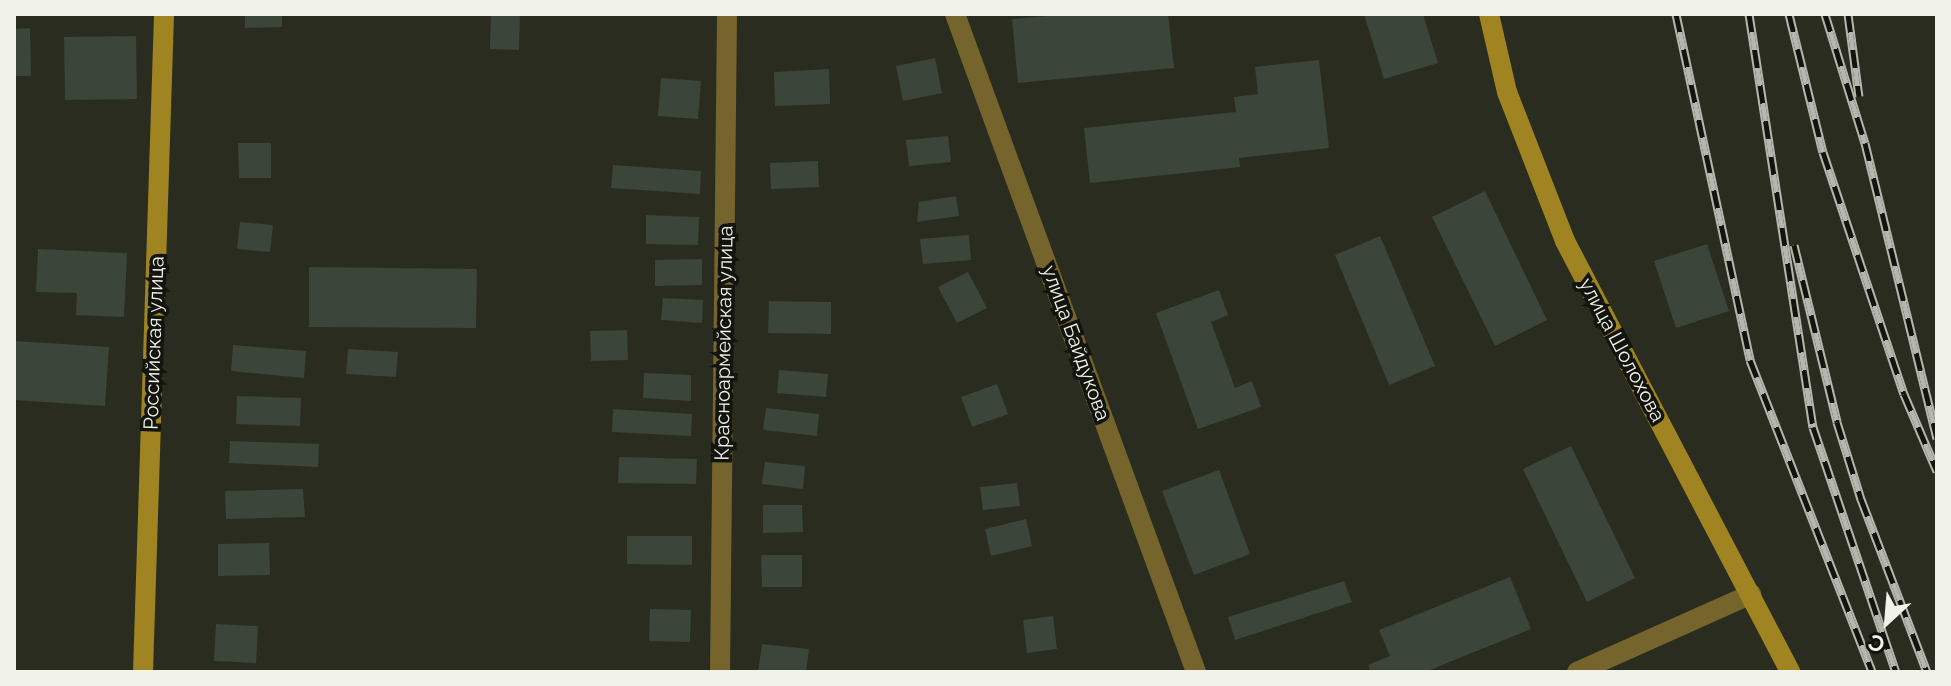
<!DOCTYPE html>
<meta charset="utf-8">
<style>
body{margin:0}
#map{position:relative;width:1951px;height:686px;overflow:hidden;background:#2a2c1f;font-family:Raleway,sans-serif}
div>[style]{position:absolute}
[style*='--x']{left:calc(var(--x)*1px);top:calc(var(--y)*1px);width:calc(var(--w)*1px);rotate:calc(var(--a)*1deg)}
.building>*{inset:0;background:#3b453a}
.street>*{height:20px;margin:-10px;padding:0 10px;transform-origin:10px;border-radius:10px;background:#76642d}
.secondary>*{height:20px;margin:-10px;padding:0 10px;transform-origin:10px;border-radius:10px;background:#a08421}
.rail>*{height:9px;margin-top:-4.5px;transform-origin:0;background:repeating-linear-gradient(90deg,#13140e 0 18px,#b5b7ae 0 36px);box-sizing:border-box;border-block:2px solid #b5b7ae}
span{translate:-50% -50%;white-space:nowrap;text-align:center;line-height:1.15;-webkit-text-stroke:7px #13140e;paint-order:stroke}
.street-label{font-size:20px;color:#f1f3eb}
.frame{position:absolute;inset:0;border:16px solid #f1f3eb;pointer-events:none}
.north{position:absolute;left:1847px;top:582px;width:80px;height:80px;-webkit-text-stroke:6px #13140e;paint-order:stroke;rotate:206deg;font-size:22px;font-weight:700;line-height:32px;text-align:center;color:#f1f3eb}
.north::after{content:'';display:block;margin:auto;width:28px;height:36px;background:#f1f3eb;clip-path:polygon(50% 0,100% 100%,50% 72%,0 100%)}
</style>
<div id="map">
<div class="building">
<div style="clip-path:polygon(245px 14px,282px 14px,282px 27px,245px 28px)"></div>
<div style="clip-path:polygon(491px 14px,520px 14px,519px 50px,490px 49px)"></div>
<div style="clip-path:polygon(1070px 14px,1168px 14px,1174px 68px,1018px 83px,1012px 19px)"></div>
<div style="clip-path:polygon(1364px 14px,1423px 14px,1438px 63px,1384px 79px)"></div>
<div style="clip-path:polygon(30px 28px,31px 76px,14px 76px,14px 29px)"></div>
<div style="clip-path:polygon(136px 36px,137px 99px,65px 100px,64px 37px)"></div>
<div style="clip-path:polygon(935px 58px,942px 93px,903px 101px,896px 66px)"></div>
<div style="clip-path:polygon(1319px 60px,1329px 148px,1239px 158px,1240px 167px,1090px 183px,1084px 128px,1236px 112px,1234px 97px,1258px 94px,1255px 67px)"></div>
<div style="clip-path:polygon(829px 69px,830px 104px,775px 106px,774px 72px)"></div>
<div style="clip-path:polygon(661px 78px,701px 81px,698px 119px,658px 116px)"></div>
<div style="clip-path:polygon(948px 136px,951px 162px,909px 166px,906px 140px)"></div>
<div style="clip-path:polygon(238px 143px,271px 143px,271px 178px,239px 178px)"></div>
<div style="clip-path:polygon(818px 161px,819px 187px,771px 189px,770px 163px)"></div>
<div style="clip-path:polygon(613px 165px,701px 171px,700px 194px,611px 188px)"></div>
<div style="clip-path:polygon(1485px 191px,1547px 320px,1495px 346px,1432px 217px)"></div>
<div style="clip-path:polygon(956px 196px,959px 216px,917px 222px,919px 202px)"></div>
<div style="clip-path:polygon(646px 215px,699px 217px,698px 245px,646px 244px)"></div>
<div style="clip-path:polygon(240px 222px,273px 225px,270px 252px,237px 249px)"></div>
<div style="clip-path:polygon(969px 235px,971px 260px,923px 264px,920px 239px)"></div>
<div style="clip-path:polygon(1380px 236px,1435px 366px,1389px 385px,1335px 255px)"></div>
<div style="clip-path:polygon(1707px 244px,1729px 311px,1676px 328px,1654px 261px)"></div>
<div style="clip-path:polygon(38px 249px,127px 253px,124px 317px,76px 315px,77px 293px,36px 292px)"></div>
<div style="clip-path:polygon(702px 259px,702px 285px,655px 286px,655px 260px)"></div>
<div style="clip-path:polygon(309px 267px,477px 269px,476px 328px,309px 327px)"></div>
<div style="clip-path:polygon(968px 272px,987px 308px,957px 323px,938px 287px)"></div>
<div style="clip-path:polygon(1219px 290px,1228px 315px,1211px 322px,1235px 388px,1252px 381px,1261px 407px,1198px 429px,1156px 313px)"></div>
<div style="clip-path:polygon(663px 298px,703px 300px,702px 323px,661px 320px)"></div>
<div style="clip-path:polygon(769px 301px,831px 302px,831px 334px,768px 333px)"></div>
<div style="clip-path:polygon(627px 330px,628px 360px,591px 361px,590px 331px)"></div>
<div style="clip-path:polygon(14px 341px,109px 347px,105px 406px,14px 400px)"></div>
<div style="clip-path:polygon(233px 345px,306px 351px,304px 378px,231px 371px)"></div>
<div style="clip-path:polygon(348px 349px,398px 352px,396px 377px,346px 374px)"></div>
<div style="clip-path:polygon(779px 370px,828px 374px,826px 397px,777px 393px)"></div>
<div style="clip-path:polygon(644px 373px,691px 375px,691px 401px,643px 398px)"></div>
<div style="clip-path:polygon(997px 384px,1008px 414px,972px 427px,961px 397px)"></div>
<div style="clip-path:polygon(237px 396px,301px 398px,300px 426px,236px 424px)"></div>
<div style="clip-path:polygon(766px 408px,819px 414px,817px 436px,763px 430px)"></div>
<div style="clip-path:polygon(613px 409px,692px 414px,691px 436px,612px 432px)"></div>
<div style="clip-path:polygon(230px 441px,319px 444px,318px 467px,229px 463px)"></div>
<div style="clip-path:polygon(1571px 446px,1635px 578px,1587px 602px,1523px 469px)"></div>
<div style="clip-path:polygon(619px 457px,697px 459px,696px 484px,618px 483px)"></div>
<div style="clip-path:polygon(765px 462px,805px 466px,803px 489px,762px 484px)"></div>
<div style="clip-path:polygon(1219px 470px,1250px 554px,1194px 575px,1162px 491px)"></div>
<div style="clip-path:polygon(1017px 483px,1020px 506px,983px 510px,980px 487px)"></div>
<div style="clip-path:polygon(303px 489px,305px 517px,226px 519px,225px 491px)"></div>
<div style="clip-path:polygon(763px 505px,802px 505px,803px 532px,763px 533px)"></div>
<div style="clip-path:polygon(1026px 519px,1032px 546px,991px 556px,985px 529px)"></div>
<div style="clip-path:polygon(627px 536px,692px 536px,692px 565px,627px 564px)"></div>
<div style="clip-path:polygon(269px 543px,270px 575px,218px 576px,218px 544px)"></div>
<div style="clip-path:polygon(761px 555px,802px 555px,802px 587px,762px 587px)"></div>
<div style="clip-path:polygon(1510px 577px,1531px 629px,1425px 672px,1371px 672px,1368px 665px,1390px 656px,1379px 630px)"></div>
<div style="clip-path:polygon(1344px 581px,1352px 602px,1235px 640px,1228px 617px)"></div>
<div style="clip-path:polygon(650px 609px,691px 610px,690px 642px,649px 641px)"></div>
<div style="clip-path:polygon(1053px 616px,1057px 649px,1027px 653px,1023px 620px)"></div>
<div style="clip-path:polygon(216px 624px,258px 626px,256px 663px,214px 661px)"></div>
<div style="clip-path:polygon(762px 644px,809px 649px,806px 672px,758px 672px)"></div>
</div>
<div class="street">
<div style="--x:955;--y:14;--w:701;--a:69.88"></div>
<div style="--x:720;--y:672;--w:658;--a:-89.39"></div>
<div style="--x:1577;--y:672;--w:191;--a:-24.1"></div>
</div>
<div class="secondary">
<div style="--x:1489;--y:14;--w:80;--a:77"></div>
<div style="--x:1507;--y:92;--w:160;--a:68.7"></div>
<div style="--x:1565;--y:241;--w:486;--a:62.4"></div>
<div style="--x:143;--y:672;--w:658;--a:-88.17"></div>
</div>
<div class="rail">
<div style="--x:1676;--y:14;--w:354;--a:77.9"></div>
<div style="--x:1750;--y:360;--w:335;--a:68.6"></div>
<div style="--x:1749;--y:14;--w:418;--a:81.2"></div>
<div style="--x:1813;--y:427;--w:259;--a:71.3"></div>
<div style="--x:1789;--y:14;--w:142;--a:76.2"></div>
<div style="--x:1823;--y:152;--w:255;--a:71.5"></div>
<div style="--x:1904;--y:394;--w:84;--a:66.8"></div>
<div style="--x:1825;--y:14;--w:135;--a:72.8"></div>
<div style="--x:1865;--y:143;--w:304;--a:76.3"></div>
<div style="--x:1848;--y:14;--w:83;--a:82.4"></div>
<div style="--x:1794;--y:245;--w:182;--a:76.3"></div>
<div style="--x:1837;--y:422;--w:81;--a:72.7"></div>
<div style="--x:1861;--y:499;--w:185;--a:69.1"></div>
</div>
<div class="street-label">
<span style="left:154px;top:343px;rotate:-88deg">Российская улица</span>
<span style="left:724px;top:343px;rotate:-89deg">Красноармейская улица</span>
<span style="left:1076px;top:343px;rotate:70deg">улица Байдукова</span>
<span style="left:1622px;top:350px;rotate:62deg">улица Шолохова</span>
</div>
<div class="frame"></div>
<div class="north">С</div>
</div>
